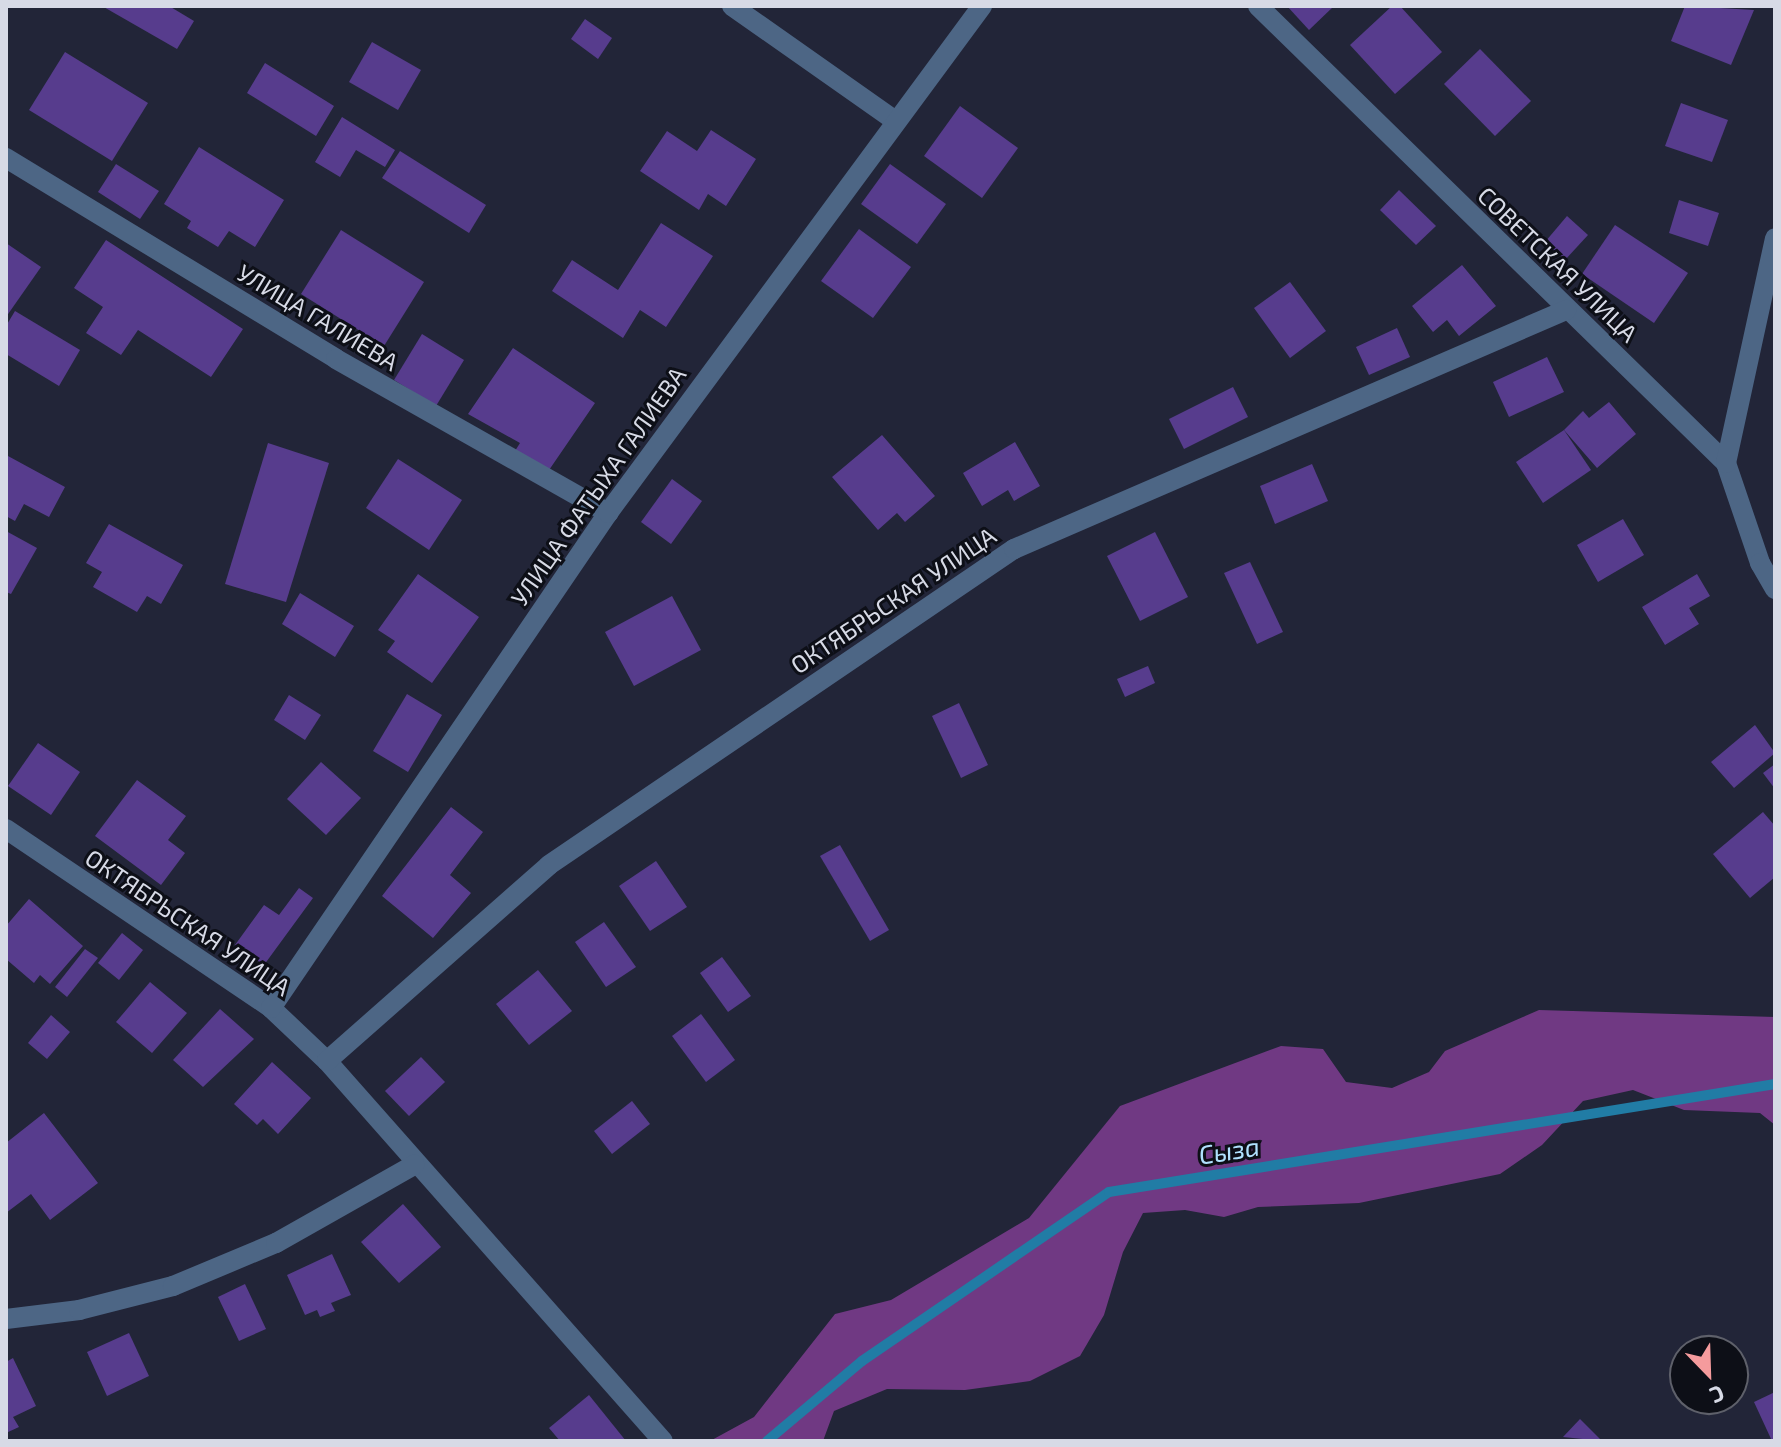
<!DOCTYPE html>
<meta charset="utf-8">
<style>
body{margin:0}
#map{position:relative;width:1781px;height:1447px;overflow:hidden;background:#222538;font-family:"Exo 2",sans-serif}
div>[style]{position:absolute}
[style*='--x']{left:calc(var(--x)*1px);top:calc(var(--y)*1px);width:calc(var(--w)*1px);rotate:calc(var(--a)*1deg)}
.forest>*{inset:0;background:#703983}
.stream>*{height:10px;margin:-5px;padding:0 5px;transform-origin:5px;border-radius:5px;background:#217ca5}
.building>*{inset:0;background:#573c8d}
.street>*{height:20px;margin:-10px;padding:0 10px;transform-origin:10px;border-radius:10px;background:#4d6685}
span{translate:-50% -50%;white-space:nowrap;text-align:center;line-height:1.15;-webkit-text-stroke:6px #0d0f17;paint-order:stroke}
.street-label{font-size:24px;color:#d7dae6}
.water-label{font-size:26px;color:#b0e1fe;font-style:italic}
.frame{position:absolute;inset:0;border:8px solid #d7dae6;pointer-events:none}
.north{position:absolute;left:1669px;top:1335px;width:80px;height:80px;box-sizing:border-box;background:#0d0f17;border:2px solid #5e606a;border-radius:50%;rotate:157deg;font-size:22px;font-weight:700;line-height:32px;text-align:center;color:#d7dae6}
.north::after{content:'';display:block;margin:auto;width:28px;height:36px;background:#f59b9d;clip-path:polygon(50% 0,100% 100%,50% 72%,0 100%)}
</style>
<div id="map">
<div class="forest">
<div style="clip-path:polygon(1539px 1010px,1775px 1017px,1775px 1125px,1760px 1113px,1684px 1110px,1633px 1090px,1583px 1101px,1542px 1145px,1500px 1174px,1359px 1203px,1258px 1207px,1224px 1217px,1185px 1210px,1143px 1213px,1123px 1252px,1104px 1315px,1080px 1356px,1030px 1381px,965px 1390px,887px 1389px,834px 1411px,823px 1441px,710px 1441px,754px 1417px,835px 1314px,891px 1300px,1029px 1218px,1120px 1106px,1281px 1046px,1323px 1049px,1346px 1082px,1392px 1088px,1429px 1072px,1445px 1051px)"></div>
</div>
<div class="stream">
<div style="--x:767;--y:1441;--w:124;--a:-40.1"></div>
<div style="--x:862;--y:1361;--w:299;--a:-34.4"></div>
<div style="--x:1109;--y:1192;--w:675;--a:-9.21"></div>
</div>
<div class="building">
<div style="clip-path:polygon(102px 6px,169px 6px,194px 21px,177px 49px)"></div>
<div style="clip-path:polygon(1287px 6px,1334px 6px,1309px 30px)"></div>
<div style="clip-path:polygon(1392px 6px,1400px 6px,1442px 52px,1395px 94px,1350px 45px)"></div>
<div style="clip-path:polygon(1685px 6px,1754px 10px,1731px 65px,1671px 41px)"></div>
<div style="clip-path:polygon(585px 19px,612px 38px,598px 59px,571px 39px)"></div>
<div style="clip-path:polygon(372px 42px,421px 70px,398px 110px,349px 82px)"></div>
<div style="clip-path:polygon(1480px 49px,1531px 101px,1495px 136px,1444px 84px)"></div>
<div style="clip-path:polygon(65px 52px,148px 103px,112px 161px,29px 110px)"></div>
<div style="clip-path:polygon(265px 63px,334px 106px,316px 136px,247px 93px)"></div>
<div style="clip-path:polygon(1681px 103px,1728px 120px,1712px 162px,1665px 146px)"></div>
<div style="clip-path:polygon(960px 106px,1018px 148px,982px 198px,924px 156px)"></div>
<div style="clip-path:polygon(342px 117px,395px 150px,385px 167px,356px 150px,340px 177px,315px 162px)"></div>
<div style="clip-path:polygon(711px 130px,756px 159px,726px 206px,708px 194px,699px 210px,640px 171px,667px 131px,697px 151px)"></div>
<div style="clip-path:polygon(199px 147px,284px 200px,255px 247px,229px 231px,218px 247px,187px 228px,191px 221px,164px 204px)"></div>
<div style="clip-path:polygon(400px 151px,486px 205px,469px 233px,382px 178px)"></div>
<div style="clip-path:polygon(116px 164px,159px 191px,140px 219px,98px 192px)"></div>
<div style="clip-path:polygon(890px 164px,946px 204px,917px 244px,861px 204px)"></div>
<div style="clip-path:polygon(1399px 190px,1436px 226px,1416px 245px,1380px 210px)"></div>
<div style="clip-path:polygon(1679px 200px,1719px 213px,1708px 246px,1669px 233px)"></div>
<div style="clip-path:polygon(1567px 216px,1588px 235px,1565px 260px,1545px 242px)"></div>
<div style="clip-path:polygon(661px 223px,713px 256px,666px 327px,640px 310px,623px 338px,552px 291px,572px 260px,618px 290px)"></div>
<div style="clip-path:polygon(1615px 225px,1688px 273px,1654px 323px,1582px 274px)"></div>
<div style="clip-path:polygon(859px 229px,911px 267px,873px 318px,821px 281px)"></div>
<div style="clip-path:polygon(341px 230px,424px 282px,384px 346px,301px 294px)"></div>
<div style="clip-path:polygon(106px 240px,243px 329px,211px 377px,138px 330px,121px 355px,86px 333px,103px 307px,74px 288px)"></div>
<div style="clip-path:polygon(6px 243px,41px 267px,6px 317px)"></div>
<div style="clip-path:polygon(1462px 265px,1496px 306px,1459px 336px,1447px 320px,1433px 332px,1412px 306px)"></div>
<div style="clip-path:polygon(1290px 282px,1326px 331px,1290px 358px,1254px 308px)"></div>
<div style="clip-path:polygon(15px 311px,80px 350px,59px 386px,6px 354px,6px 326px)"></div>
<div style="clip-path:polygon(1397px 328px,1410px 357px,1369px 375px,1356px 347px)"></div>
<div style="clip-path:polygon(422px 334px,464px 360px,436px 406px,394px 380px)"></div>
<div style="clip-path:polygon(513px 348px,595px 403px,547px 473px,515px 451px,520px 443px,468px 414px)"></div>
<div style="clip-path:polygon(1547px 357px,1564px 392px,1509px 417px,1493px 382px)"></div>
<div style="clip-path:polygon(1233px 387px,1248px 417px,1184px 449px,1169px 419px)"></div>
<div style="clip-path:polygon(1609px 402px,1636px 434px,1597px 468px,1564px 430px,1583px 411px,1589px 418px)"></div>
<div style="clip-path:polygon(1564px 430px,1591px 470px,1543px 503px,1516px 462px)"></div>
<div style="clip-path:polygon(882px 435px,935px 496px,905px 522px,897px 513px,878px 530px,832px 477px)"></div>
<div style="clip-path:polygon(1015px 442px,1040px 486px,1014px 501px,1008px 490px,982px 506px,963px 473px)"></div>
<div style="clip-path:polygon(268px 443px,329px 463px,286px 602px,225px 584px)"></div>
<div style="clip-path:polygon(8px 456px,65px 487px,49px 517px,24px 504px,15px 521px,6px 516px)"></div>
<div style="clip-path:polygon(398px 459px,462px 500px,429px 550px,366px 508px)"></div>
<div style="clip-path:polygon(1312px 464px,1328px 501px,1275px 524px,1260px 486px)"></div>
<div style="clip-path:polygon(672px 479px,702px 501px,671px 544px,641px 522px)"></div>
<div style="clip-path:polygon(1623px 519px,1644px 555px,1598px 582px,1577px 545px)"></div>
<div style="clip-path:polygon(109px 524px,183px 565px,161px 604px,147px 596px,137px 612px,93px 587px,102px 572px,86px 563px)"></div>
<div style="clip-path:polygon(6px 531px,37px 548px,11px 594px,6px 592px)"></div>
<div style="clip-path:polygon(1155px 532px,1188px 597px,1140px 621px,1107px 556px)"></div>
<div style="clip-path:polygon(1250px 562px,1283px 632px,1257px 644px,1224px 573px)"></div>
<div style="clip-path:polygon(418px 574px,479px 617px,432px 683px,387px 652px,395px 641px,378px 630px)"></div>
<div style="clip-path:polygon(1697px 574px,1710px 596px,1689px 608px,1699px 624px,1665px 645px,1642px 607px)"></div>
<div style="clip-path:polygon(300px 593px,354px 626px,335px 657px,282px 624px)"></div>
<div style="clip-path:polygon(672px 596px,701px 650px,634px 686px,605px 632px)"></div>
<div style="clip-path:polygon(1148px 666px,1155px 683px,1125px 697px,1117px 679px)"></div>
<div style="clip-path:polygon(407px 694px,442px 715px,408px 772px,373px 751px)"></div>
<div style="clip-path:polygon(289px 695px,321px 715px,305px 740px,274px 720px)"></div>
<div style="clip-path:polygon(959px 703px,988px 765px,961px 778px,932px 716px)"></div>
<div style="clip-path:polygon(1755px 725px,1775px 753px,1734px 788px,1711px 762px)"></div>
<div style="clip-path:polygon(38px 743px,80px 772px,51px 815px,8px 786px)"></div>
<div style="clip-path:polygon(321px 762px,361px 798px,326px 835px,287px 799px)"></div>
<div style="clip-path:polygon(1775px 764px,1775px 789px,1763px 773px)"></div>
<div style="clip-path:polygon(137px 780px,186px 816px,168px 840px,185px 853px,161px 885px,95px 836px)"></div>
<div style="clip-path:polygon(451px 807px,483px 832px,450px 875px,471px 893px,433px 938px,382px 896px)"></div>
<div style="clip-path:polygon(1763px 812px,1775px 826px,1775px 877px,1750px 898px,1713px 854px)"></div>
<div style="clip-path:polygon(840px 845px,889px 930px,870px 941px,820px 856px)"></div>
<div style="clip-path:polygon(656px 861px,687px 907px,650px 931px,619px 886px)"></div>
<div style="clip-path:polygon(299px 888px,313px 898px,264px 965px,235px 945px,264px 905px,279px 915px)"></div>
<div style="clip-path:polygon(29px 899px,83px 946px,50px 984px,40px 975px,34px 983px,6px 959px,6px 926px)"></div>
<div style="clip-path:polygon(604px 922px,636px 967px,606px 987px,575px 942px)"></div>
<div style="clip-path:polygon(122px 933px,143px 950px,119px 980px,98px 963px)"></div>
<div style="clip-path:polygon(85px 949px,98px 958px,67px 997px,55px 987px)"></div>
<div style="clip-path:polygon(722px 957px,751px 996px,728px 1012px,700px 973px)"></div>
<div style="clip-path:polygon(538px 970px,572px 1011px,529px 1045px,496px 1004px)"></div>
<div style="clip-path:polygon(150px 982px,187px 1013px,152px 1053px,116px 1022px)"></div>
<div style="clip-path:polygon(220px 1009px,254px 1039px,203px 1087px,173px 1060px)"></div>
<div style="clip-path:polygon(701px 1014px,735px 1060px,706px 1082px,672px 1036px)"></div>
<div style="clip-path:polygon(51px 1015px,70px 1032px,47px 1059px,28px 1043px)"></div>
<div style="clip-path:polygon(421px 1057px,445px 1082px,409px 1116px,385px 1091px)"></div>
<div style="clip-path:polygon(272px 1062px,311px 1098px,278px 1134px,263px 1119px,257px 1125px,234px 1104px)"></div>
<div style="clip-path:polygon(632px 1101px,650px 1124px,612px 1154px,594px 1131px)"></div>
<div style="clip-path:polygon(44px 1113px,98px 1183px,50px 1220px,31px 1194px,6px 1213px,6px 1143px)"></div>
<div style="clip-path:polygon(403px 1204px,441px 1247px,399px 1283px,361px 1242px)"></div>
<div style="clip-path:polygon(332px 1254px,351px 1295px,331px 1303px,335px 1311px,320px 1317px,317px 1310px,305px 1315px,287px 1275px)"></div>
<div style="clip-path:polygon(245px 1284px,266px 1329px,239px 1341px,218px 1297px)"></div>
<div style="clip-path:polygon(129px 1333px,149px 1376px,107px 1396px,87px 1352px)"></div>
<div style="clip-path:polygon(13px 1358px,36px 1406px,13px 1417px,19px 1427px,6px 1433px,6px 1362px)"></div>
<div style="clip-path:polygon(1775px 1392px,1775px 1441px,1772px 1441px,1754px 1402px)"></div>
<div style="clip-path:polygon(589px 1395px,626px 1441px,560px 1441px,549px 1428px)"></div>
<div style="clip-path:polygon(1580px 1419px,1602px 1441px,1563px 1437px)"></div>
</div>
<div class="street">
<div style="--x:732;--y:6;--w:198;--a:35.1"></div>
<div style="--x:1258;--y:6;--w:654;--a:44.32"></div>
<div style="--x:1726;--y:463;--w:106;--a:71.2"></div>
<div style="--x:1760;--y:563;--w:30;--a:60"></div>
<div style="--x:6;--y:158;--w:386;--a:31.3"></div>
<div style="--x:336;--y:359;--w:313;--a:29.5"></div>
<div style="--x:1726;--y:463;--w:230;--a:-77.7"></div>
<div style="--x:6;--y:829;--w:320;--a:34"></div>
<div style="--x:271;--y:1008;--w:77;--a:43.4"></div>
<div style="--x:327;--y:1061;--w:507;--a:48.52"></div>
<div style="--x:271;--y:1008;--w:599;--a:-55.75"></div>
<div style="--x:608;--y:513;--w:630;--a:-53.58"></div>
<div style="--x:327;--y:1061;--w:296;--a:-41.4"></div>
<div style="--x:549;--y:865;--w:562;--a:-34.2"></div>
<div style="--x:1014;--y:549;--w:602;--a:-23.41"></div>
<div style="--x:6;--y:1319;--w:74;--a:-7"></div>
<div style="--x:79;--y:1310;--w:97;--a:-14.3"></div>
<div style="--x:173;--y:1286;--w:112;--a:-22.7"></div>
<div style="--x:276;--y:1243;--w:159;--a:-29.5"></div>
</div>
<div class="street-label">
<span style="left:1558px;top:264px;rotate:44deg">СОВЕТСКАЯ УЛИЦА</span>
<span style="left:318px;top:317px;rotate:31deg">УЛИЦА ГАЛИЕВА</span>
<span style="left:598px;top:486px;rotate:-55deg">УЛИЦА ФАТЫХА ГАЛИЕВА</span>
<span style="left:893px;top:600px;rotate:-34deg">ОКТЯБРЬСКАЯ УЛИЦА</span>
<span style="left:188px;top:922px;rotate:34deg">ОКТЯБРЬСКАЯ УЛИЦА</span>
</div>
<div class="water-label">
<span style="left:1229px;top:1150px;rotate:-9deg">Сыза</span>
</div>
<div class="frame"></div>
<div class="north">С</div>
</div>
